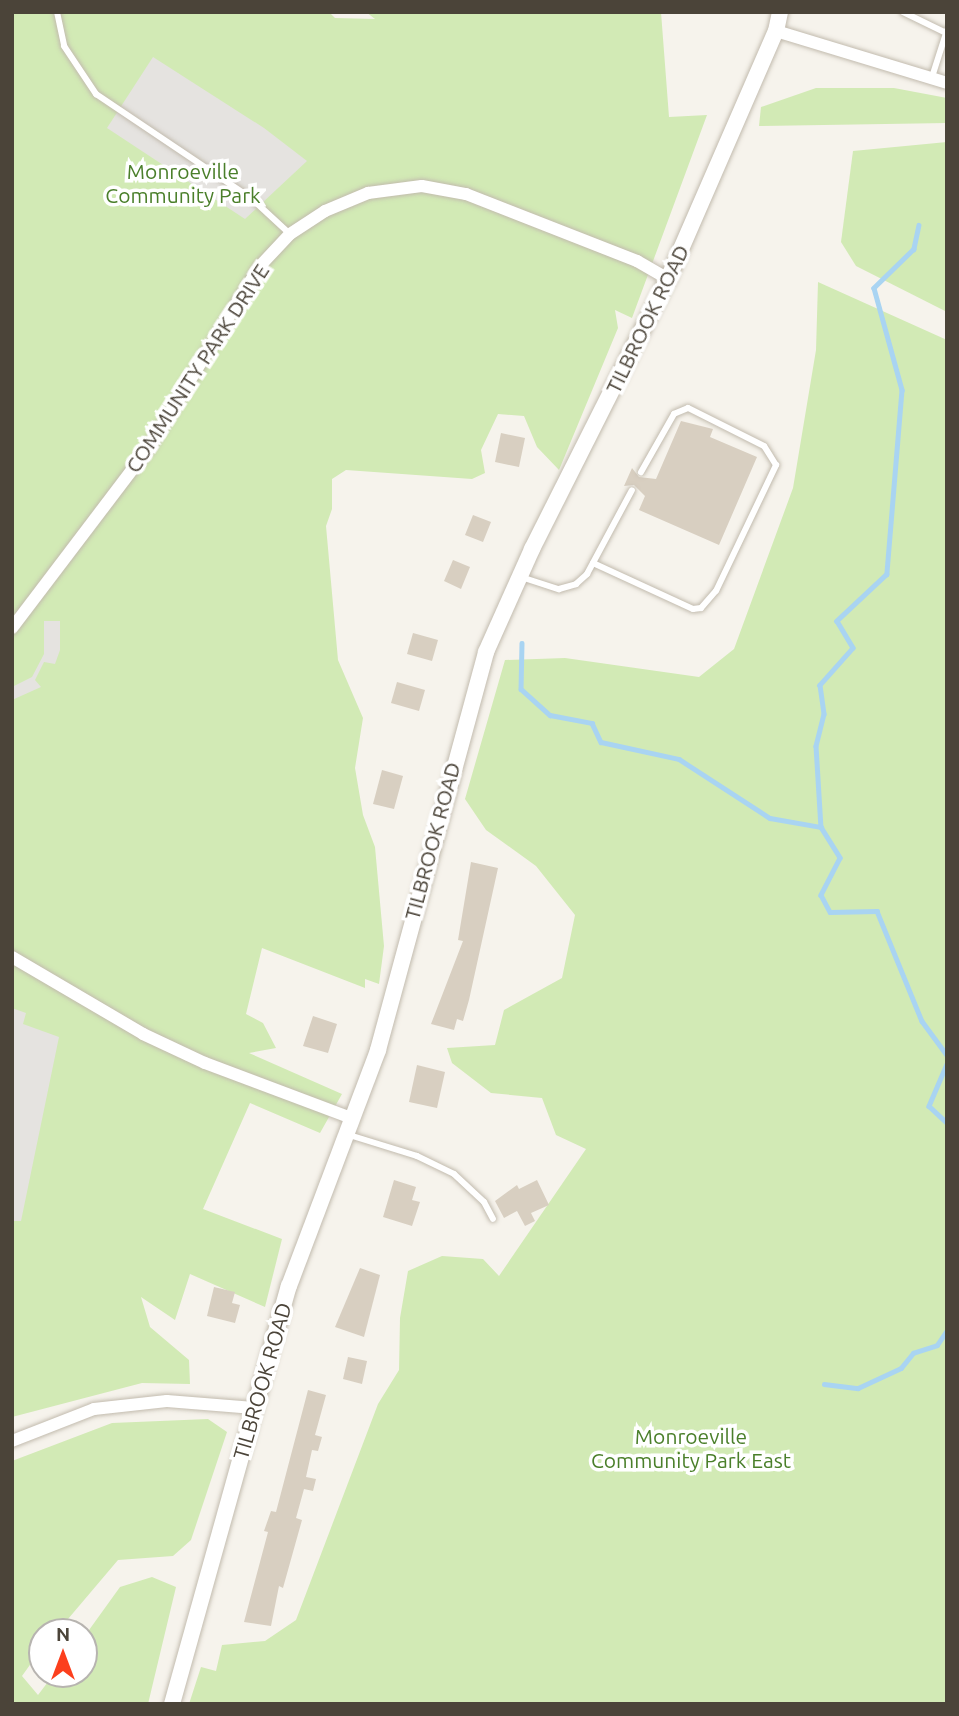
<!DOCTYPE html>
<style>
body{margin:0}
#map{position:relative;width:959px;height:1716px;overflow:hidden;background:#f6f3ec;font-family:Ubuntu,sans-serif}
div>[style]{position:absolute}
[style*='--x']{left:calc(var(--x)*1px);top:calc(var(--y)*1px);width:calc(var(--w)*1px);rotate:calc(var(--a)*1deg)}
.green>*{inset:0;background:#d2eab5}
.parking>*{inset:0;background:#e5e3e0}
.stream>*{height:4.5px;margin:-2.25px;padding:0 2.25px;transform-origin:2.25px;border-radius:2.25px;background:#a9d4f2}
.building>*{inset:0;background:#d8cfc1}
.roads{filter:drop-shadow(0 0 2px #c2bbae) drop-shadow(0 0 2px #c2bbae)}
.service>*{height:6px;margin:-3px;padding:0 3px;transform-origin:3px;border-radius:3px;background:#fff}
.minor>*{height:12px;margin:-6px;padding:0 6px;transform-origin:6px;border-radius:6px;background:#fff}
.tertiary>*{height:16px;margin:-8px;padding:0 8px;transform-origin:8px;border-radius:8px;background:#fff}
span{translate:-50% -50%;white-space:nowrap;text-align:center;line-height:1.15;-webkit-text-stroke:7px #fff;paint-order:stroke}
.park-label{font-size:21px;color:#4a7f2a}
.street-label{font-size:21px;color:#4b4439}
.frame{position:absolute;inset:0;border:14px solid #4b4439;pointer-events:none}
.north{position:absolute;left:28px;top:1618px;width:70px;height:70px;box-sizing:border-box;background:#fff;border:2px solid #b7b4b0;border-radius:50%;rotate:0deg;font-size:19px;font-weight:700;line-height:28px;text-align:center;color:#4b4439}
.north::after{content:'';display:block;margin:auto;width:24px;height:32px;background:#fc3f1d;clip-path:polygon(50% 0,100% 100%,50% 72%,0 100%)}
</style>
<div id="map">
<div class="green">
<div style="clip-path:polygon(12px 12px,329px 12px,335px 18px,375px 19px,366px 12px,661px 12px,669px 117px,707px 115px,632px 318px,615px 310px,618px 328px,559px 470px,537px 447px,524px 416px,498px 414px,481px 450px,485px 473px,472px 479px,346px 470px,332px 479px,332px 509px,326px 526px,338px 660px,363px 718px,355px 768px,363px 815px,375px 847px,384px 946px,379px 984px,365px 979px,365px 988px,262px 948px,246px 1014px,263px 1023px,276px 1048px,249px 1053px,342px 1094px,320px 1133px,250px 1103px,203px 1209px,282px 1239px,265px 1307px,190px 1274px,175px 1320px,141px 1297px,150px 1327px,189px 1360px,190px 1384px,142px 1383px,12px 1417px)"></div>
<div style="clip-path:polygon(816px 88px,894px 88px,947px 98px,947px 123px,759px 126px,761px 107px)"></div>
<div style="clip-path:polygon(947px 142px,947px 312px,856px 266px,841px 242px,853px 151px)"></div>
<div style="clip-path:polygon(818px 282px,947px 340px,947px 1704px,189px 1704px,201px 1667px,216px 1671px,222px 1645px,265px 1641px,296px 1620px,378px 1404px,399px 1370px,400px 1318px,408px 1271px,442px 1256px,483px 1259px,499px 1276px,586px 1149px,556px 1135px,542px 1098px,491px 1093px,452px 1063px,447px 1048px,495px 1045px,504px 1010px,562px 978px,575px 915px,536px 866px,486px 830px,465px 799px,505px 660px,565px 658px,699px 677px,734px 649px,793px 488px,816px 350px)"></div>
<div style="clip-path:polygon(208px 1419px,227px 1432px,191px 1540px,173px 1556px,118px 1560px,57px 1632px,42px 1632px,42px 1648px,22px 1676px,38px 1695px,54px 1674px,84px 1674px,84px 1637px,120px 1587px,152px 1577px,176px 1587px,148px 1704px,12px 1704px,12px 1461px,112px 1423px)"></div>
</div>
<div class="parking">
<div style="clip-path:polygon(153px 57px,264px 128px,307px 161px,245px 219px,107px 128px)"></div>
<div style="clip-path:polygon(44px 621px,60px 621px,60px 650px,55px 664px,44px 662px,35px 680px,41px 687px,12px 700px,12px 687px,32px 677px,44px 654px)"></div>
<div style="clip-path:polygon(12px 1008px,26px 1013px,23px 1024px,59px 1037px,21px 1221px,12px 1221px)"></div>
</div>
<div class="stream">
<div style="--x:919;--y:225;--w:25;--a:102"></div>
<div style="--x:914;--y:249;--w:56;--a:135.7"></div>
<div style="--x:874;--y:288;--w:106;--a:74.6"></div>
<div style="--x:902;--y:390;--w:185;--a:94.7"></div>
<div style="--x:887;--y:574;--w:69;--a:136.8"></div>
<div style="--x:837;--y:621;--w:31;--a:59"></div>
<div style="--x:853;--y:648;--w:50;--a:131.7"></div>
<div style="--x:820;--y:685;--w:29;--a:82"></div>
<div style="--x:824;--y:714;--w:33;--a:104"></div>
<div style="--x:816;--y:746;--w:81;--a:86.5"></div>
<div style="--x:821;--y:827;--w:36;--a:58"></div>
<div style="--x:840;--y:858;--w:42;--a:117.2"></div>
<div style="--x:821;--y:895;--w:19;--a:62"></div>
<div style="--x:830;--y:912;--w:47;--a:-1.2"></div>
<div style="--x:877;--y:911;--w:119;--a:67.8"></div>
<div style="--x:922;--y:1021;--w:42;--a:53.7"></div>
<div style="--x:522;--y:643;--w:46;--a:91.2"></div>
<div style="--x:521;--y:689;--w:39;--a:42"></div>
<div style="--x:550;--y:715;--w:43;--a:10.8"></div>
<div style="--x:592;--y:723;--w:21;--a:65"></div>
<div style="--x:601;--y:742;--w:80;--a:12.3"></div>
<div style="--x:679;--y:759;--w:108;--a:33"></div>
<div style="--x:770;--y:818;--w:52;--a:10"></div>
<div style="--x:947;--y:1064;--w:46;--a:113.2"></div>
<div style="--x:929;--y:1106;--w:25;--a:43"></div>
<div style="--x:824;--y:1384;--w:34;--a:7"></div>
<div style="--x:858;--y:1388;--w:47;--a:-24.9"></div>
<div style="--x:901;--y:1368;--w:19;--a:-51"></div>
<div style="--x:913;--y:1353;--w:25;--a:-18"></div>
<div style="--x:937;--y:1345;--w:18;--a:-56"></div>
</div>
<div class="building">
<div style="clip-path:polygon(681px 421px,713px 429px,710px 437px,757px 457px,719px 545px,639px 510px,645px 496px,634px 485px,624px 486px,632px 468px,639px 477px,656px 479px)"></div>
<div style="clip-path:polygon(501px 433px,525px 438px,519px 467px,495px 462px)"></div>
<div style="clip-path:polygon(473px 515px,491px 522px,483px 542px,465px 535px)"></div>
<div style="clip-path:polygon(453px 560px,470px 567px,461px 589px,444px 581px)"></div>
<div style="clip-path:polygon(413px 633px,438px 640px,432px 661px,407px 654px)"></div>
<div style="clip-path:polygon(397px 682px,425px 690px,419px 711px,391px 703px)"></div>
<div style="clip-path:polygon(382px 770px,403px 776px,394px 809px,373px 804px)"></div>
<div style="clip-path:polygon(471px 862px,498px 868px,469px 1000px,463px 1021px,457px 1019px,454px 1030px,431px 1024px,463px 941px,458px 940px)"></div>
<div style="clip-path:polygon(313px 1016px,337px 1024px,328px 1053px,303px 1046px)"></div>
<div style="clip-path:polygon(417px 1065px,445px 1072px,437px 1108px,409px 1102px)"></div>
<div style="clip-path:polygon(394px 1180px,416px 1187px,412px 1200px,420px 1202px,412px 1226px,383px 1217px)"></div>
<div style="clip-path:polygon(537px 1180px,549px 1205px,531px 1213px,535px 1221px,525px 1226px,517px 1211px,504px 1218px,495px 1201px,517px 1185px,519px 1189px)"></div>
<div style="clip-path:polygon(360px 1268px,380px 1275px,364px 1337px,335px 1327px)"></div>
<div style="clip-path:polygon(214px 1287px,235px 1292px,232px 1303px,240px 1305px,235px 1323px,207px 1316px)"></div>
<div style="clip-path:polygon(348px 1357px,367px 1361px,362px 1384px,343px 1379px)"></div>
<div style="clip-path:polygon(308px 1390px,326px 1395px,315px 1435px,322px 1437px,318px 1451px,312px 1450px,306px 1477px,316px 1479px,313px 1491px,304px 1489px,296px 1518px,302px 1520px,283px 1588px,279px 1586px,271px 1626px,244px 1622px,268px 1532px,264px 1531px,271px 1511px,276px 1512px)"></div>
</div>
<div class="roads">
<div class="service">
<div style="--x:57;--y:12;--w:35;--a:78"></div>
<div style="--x:64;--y:46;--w:58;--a:56.3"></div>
<div style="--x:96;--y:94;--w:187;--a:33.9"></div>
<div style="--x:251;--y:198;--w:53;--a:42.7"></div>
<div style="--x:903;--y:12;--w:48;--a:26"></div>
<div style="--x:932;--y:77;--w:49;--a:-72.3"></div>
<div style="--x:593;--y:563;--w:110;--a:24.7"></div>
<div style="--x:693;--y:609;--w:8;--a:-7"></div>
<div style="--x:701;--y:608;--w:23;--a:-49"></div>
<div style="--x:716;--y:591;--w:140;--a:-64.5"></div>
<div style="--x:776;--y:465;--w:22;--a:-122"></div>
<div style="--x:764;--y:446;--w:85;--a:-153.4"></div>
<div style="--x:688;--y:408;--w:15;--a:157"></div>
<div style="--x:674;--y:414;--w:67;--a:119.6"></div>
<div style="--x:521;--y:577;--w:40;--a:18"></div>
<div style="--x:559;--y:589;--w:18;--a:-16"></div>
<div style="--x:576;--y:584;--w:15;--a:-42"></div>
<div style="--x:587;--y:574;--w:95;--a:-61.8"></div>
<div style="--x:346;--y:1134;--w:74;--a:17.2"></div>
<div style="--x:417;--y:1156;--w:41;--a:25.9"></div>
<div style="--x:454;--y:1174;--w:41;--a:43"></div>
<div style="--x:484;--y:1202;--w:19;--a:62"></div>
</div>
<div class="minor">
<div style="--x:776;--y:31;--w:179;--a:16.9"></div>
<div style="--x:12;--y:628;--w:225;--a:-52.8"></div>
<div style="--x:148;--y:449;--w:213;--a:-58.6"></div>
<div style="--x:259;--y:267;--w:45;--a:-46.8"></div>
<div style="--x:290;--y:234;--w:42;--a:-33.3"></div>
<div style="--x:325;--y:211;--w:47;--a:-22.7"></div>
<div style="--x:368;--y:193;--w:54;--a:-7.4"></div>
<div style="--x:422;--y:186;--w:45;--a:10.3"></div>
<div style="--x:466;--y:194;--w:184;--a:21.4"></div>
<div style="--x:637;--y:261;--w:36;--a:30"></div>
<div style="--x:12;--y:957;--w:152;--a:30.4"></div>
<div style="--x:143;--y:1034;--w:68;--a:25.1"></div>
<div style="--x:205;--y:1063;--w:156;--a:20.6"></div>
<div style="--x:12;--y:1441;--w:88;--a:-21.3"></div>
<div style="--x:94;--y:1409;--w:73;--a:-6.3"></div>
<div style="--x:167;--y:1401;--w:87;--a:4.6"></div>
</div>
<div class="tertiary">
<div style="--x:172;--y:1704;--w:434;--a:-74.4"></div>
<div style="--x:289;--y:1286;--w:252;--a:-69.3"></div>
<div style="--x:378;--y:1050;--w:412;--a:-74.8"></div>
<div style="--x:486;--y:652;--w:113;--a:-65.9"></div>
<div style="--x:532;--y:549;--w:302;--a:-63.3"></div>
<div style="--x:668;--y:279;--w:270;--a:-66.5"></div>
<div style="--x:776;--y:31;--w:19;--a:-78"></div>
</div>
</div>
<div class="park-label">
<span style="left:183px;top:183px">Monroeville<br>Community Park</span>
<span style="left:691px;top:1448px">Monroeville<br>Community Park East</span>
</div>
<div class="street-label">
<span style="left:647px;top:319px;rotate:-64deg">TILBROOK ROAD</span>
<span style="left:197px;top:368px;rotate:-57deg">COMMUNITY PARK DRIVE</span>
<span style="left:432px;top:841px;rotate:-75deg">TILBROOK ROAD</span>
<span style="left:262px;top:1381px;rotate:-74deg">TILBROOK ROAD</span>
</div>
<div class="frame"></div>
<div class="north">N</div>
</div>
